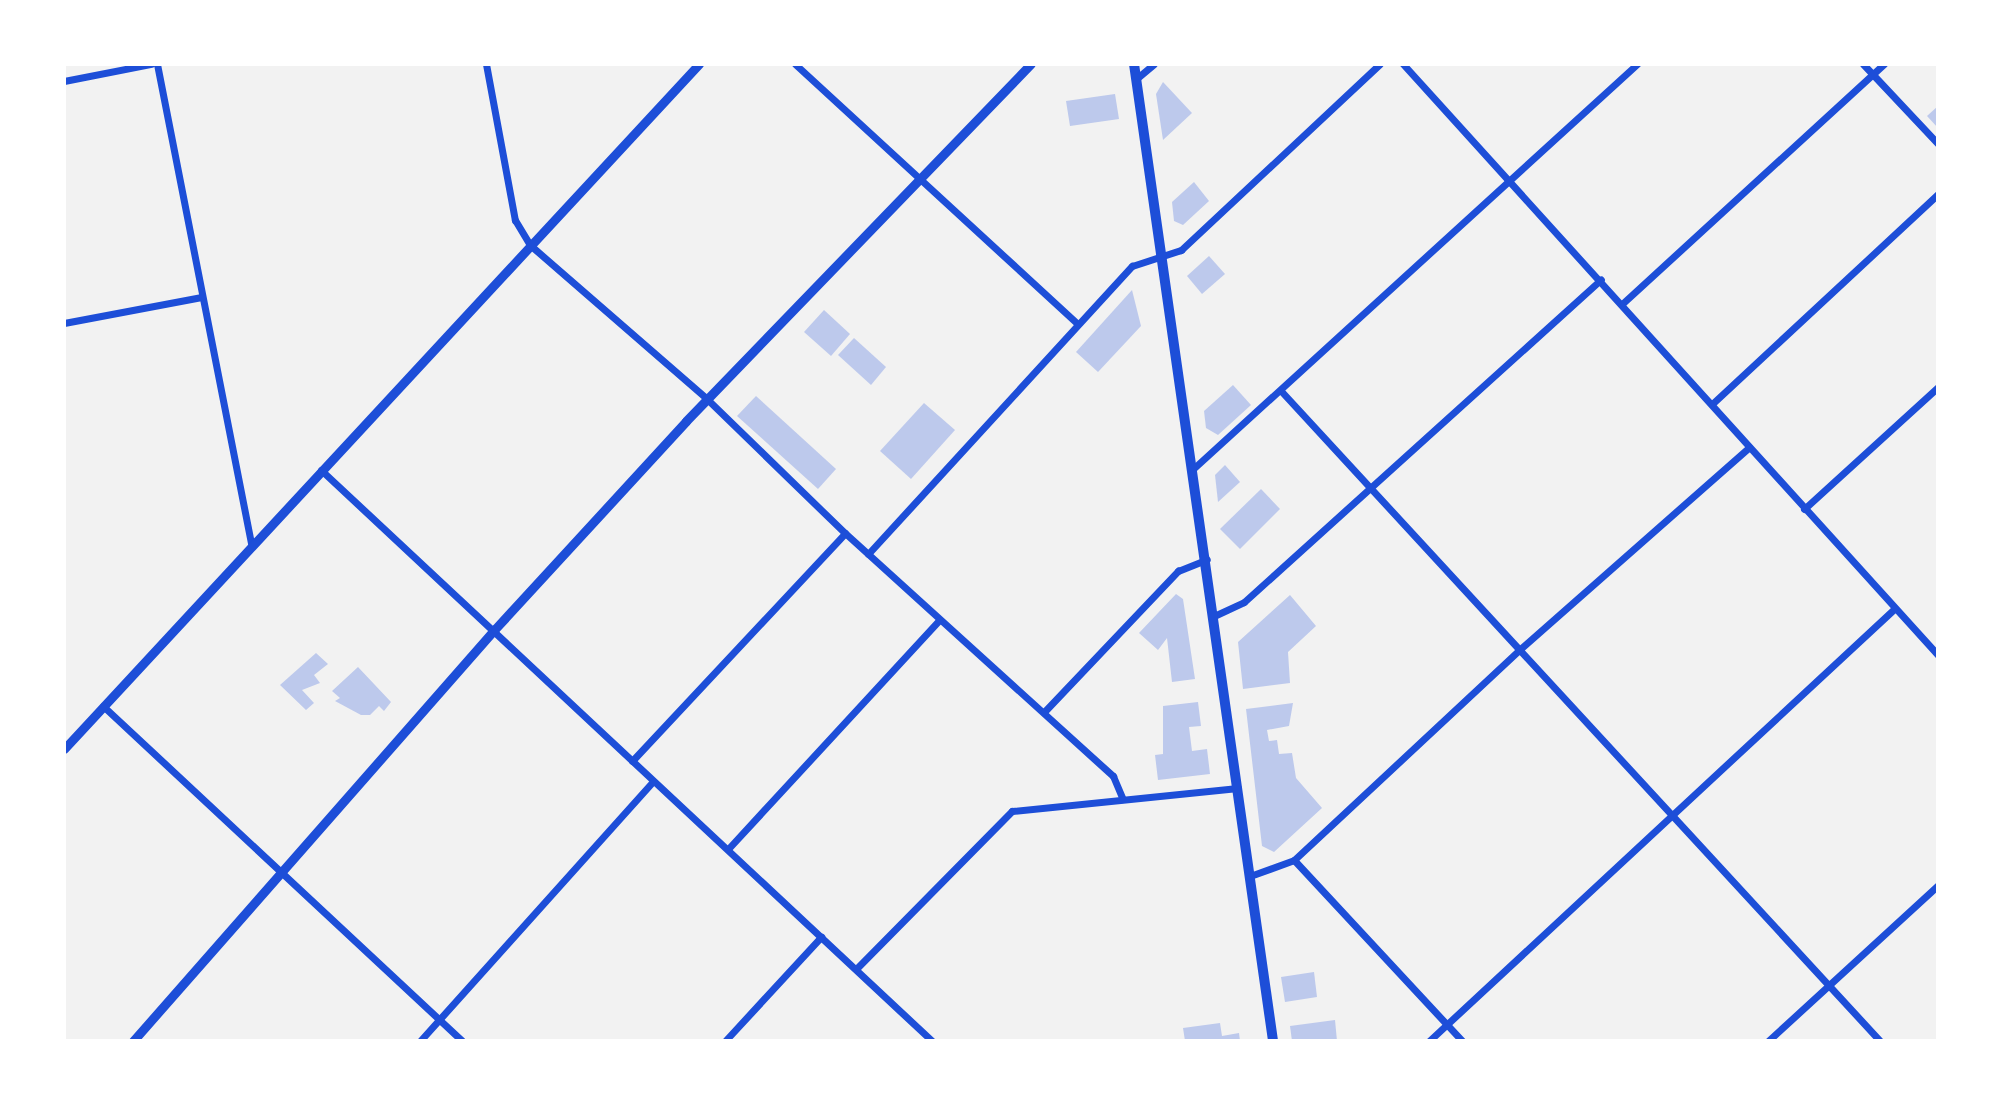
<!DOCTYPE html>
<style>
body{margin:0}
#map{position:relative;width:2002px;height:1105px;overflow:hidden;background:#f2f2f2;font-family:Ubuntu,sans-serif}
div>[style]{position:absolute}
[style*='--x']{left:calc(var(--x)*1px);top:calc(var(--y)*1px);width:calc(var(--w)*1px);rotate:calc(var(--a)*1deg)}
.building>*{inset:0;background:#bdc9ec}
.minor>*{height:7px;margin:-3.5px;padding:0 3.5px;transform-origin:3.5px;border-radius:3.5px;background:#1d4ed8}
.tertiary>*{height:9px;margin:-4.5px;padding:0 4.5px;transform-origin:4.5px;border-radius:4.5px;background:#1d4ed8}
.secondary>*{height:10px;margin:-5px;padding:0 5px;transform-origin:5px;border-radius:5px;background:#1d4ed8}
span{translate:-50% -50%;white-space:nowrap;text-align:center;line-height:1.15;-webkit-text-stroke:6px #fff;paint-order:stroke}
.frame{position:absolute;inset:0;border:66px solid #fff;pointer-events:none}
</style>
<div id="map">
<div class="building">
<div style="clip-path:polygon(1163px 82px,1192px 113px,1163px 140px,1156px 94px)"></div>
<div style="clip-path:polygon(1115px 94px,1119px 119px,1070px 126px,1066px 101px)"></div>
<div style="clip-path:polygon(1938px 106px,1938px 128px,1927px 116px)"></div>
<div style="clip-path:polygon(1194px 182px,1209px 201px,1183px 225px,1174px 221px,1172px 202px)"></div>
<div style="clip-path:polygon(1209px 256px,1225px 274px,1202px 294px,1187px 276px)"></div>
<div style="clip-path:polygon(1132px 290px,1141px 326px,1098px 372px,1076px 352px)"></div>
<div style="clip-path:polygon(824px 310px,850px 334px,831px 356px,804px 332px)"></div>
<div style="clip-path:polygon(854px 338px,886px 367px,871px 385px,838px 355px)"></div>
<div style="clip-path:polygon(1233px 385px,1251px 405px,1218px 435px,1206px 428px,1204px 411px)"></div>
<div style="clip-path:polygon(756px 396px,836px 469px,818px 489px,737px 416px)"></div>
<div style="clip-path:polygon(924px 403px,955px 430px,911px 479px,880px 451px)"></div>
<div style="clip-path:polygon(1225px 465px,1240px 482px,1218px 502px,1215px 475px)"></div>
<div style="clip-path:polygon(1261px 489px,1280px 509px,1240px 549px,1220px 529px)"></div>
<div style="clip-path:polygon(1176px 594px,1183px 599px,1195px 679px,1172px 682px,1167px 638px,1158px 650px,1139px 633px)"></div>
<div style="clip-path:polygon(1290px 595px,1316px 626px,1288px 652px,1290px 683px,1243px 689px,1238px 642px)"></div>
<div style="clip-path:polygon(316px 653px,328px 664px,314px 675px,320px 683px,302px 690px,314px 703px,306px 710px,280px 685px)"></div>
<div style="clip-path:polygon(358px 667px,391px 702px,384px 711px,379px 706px,370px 715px,361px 715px,335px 701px,340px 698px,332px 691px)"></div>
<div style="clip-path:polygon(1198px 702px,1201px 726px,1189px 727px,1192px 751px,1207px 749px,1210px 774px,1158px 780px,1155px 755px,1163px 754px,1163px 706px)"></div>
<div style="clip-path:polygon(1293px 703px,1289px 726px,1267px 730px,1269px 741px,1277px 740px,1279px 754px,1292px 753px,1296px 778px,1322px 808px,1274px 852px,1262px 846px,1246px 709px)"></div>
<div style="clip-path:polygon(1314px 972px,1317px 997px,1285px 1002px,1281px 977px)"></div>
<div style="clip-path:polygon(1335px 1020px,1337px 1041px,1292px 1041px,1290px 1026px)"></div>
<div style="clip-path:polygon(1220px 1023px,1222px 1036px,1239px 1033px,1240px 1041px,1185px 1041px,1183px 1028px)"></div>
</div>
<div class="minor">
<div style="--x:157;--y:64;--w:489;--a:78.9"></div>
<div style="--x:486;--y:64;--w:159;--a:79.5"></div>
<div style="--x:515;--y:220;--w:29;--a:59"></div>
<div style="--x:530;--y:245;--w:235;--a:41"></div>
<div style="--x:707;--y:399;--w:192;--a:44.2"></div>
<div style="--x:845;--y:533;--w:362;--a:42.2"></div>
<div style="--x:1113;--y:776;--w:25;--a:67"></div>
<div style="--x:795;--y:64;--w:383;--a:42.6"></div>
<div style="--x:1403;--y:64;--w:797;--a:47.85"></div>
<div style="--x:1863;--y:64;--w:110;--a:46.8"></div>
<div style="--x:1136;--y:79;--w:23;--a:-40"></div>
<div style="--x:64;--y:81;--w:89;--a:-11.1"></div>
<div style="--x:1623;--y:303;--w:354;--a:-42.5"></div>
<div style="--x:64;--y:323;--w:140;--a:-10.7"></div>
<div style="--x:1282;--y:392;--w:882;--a:47.34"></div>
<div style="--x:1712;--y:404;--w:309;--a:-42.9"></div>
<div style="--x:1194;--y:468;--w:600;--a:-42.36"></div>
<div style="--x:321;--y:470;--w:836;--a:43.06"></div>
<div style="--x:1804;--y:509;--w:181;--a:-42.3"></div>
<div style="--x:868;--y:554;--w:391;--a:-47.5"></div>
<div style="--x:1132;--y:266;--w:52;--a:-18.1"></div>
<div style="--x:1181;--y:250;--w:272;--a:-43.1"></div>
<div style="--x:1214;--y:616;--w:33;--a:-25"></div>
<div style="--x:1244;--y:602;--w:481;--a:-42.1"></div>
<div style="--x:103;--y:706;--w:491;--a:43"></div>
<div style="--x:1044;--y:712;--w:195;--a:-46.5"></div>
<div style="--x:1178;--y:571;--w:31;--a:-22"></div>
<div style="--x:632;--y:761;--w:312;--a:-46.9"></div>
<div style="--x:728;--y:849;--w:311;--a:-47.3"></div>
<div style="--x:1294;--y:860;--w:247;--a:47.1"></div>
<div style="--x:1250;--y:876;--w:47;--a:-20"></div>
<div style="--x:1294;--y:860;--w:306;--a:-43"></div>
<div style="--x:1518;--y:651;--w:308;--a:-41.4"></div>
<div style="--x:856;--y:969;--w:222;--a:-45.4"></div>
<div style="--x:1012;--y:811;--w:227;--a:-5.8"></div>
<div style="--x:420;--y:1041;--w:349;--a:-48.1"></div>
<div style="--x:725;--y:1041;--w:142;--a:-47.3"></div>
<div style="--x:1429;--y:1041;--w:635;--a:-42.89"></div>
<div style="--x:1768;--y:1041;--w:231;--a:-42.5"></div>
</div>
<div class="tertiary">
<div style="--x:64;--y:749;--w:934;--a:-47.17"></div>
<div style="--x:133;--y:1041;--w:548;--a:-48.7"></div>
<div style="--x:495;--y:629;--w:282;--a:-47.4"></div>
<div style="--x:686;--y:421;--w:496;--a:-46"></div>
</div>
<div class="secondary">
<div style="--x:1134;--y:64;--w:987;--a:81.9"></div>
</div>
<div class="frame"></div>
</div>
